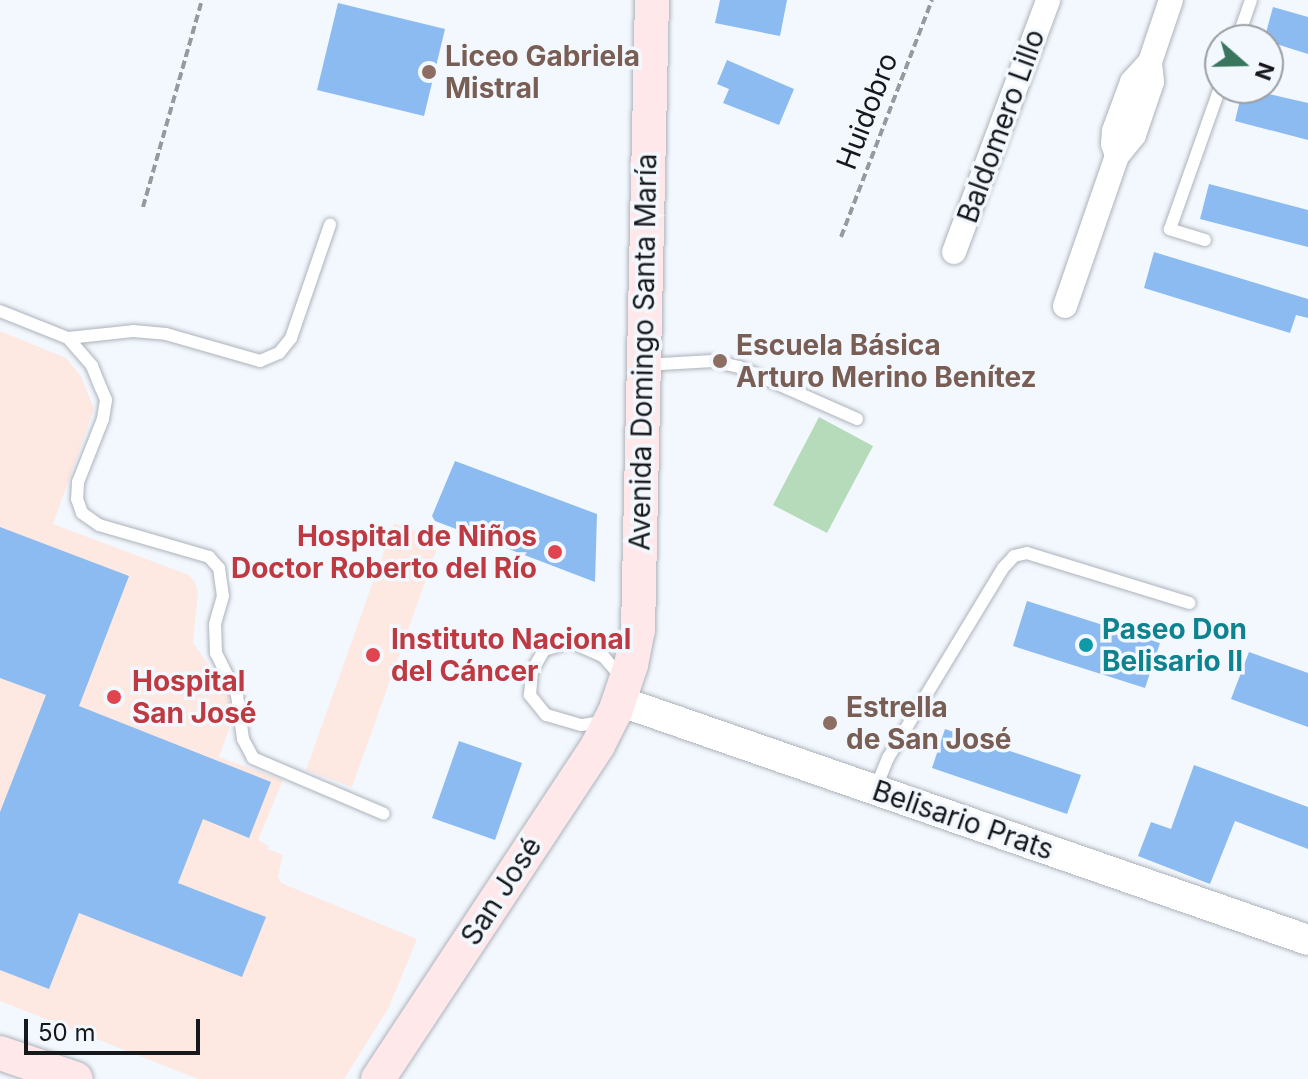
<!DOCTYPE html>
<meta charset="utf-8">
<style>
body{margin:0}
#map{position:relative;width:1308px;height:1079px;overflow:hidden;background:#f3f8fe;font-family:Inter,sans-serif}
div>[style]{position:absolute}
[style*='--x']{left:calc(var(--x)*1px);top:calc(var(--y)*1px);width:calc(var(--w)*1px);rotate:calc(var(--a)*1deg)}
.medical>*{inset:0;background:#fde8e2}
.green>*{inset:0;background:#b6dbba}
.building>*{inset:0;background:#8bbbf0}
.path>*{height:4px;margin-top:-2px;transform-origin:0;background:repeating-linear-gradient(90deg,#96999e 0 8px,transparent 0 12px)}
.roads{filter:drop-shadow(0 0 2px #adb3ba) drop-shadow(0 0 2px #adb3ba)}
.service>*{height:12px;margin:-6px;padding:0 6px;transform-origin:6px;border-radius:6px;background:#fff}
.minor>*{height:24px;margin:-12px;padding:0 12px;transform-origin:12px;border-radius:12px;background:#fff}
.tertiary>*{height:30px;margin:-15px;padding:0 15px;transform-origin:15px;border-radius:15px;background:#fff}
.secondary>*{height:34px;margin:-17px;padding:0 17px;transform-origin:17px;border-radius:17px;background:#fee8ea}
.dots>*{width:22px;height:22px;translate:-50% -50%;box-sizing:border-box;border:4px solid #f3f8fe;border-radius:50%}
span{translate:-50% -50%;white-space:nowrap;text-align:center;line-height:1.15;-webkit-text-stroke:7px #f3f8fe;paint-order:stroke}
.education-label{font-size:28px;color:#785e54;font-weight:700}
.left{translate:0 -50%;text-align:left}
.street-label{font-size:28px;color:#16181b}
.health-label{font-size:28px;color:#be3a42;font-weight:700}
.right{translate:-100% -50%;text-align:right}
.culture-label{font-size:28px;color:#0d838f;font-weight:700}
.north{position:absolute;left:1204px;top:24px;width:80px;height:80px;box-sizing:border-box;background:#f3f8fe;border:2px solid #9b9ea3;border-radius:50%;rotate:110deg;font-size:22px;font-weight:700;line-height:32px;text-align:center;color:#16181b}
.north::after{content:'';display:block;margin:auto;width:28px;height:36px;background:#39755f;clip-path:polygon(50% 0,100% 100%,50% 72%,0 100%)}
.scale{position:absolute;left:24px;top:1019px;width:176px;height:36px;box-sizing:border-box;border:4px solid #16181b;border-top:0;padding-left:10px;font-size:24px;line-height:28px;white-space:nowrap;color:#16181b;-webkit-text-stroke:6px #f3f8fe;paint-order:stroke}
</style>
<div id="map">
<div class="medical">
<div style="clip-path:polygon(0 331px,66px 358px,81px 376px,94px 409px,53px 524px,189px 575px,195px 583px,198px 592px,193px 643px,226px 689px,231px 705px,232px 721px,219px 757px,283px 780px,258px 840px,269px 846px,268px 849px,283px 855px,278px 876px,281px 883px,417px 939px,389px 1007px,344px 1079px,198px 1079px,0 1001px)"></div>
<div style="clip-path:polygon(394px 523px,440px 540px,352px 787px,306px 770px)"></div>
</div>
<div class="green">
<div style="clip-path:polygon(819px 417px,873px 446px,827px 533px,773px 505px)"></div>
</div>
<div class="building">
<div style="clip-path:polygon(720px 0,787px 0,780px 36px,715px 23px)"></div>
<div style="clip-path:polygon(338px 3px,445px 29px,424px 116px,317px 90px)"></div>
<div style="clip-path:polygon(1273px 7px,1308px 17px,1308px 54px,1264px 40px)"></div>
<div style="clip-path:polygon(727px 60px,794px 89px,779px 125px,723px 103px,729px 89px,717px 84px)"></div>
<div style="clip-path:polygon(1243px 88px,1308px 103px,1308px 140px,1235px 121px)"></div>
<div style="clip-path:polygon(1209px 184px,1308px 210px,1308px 247px,1200px 219px)"></div>
<div style="clip-path:polygon(1154px 252px,1308px 299px,1308px 318px,1296px 315px,1290px 333px,1144px 288px)"></div>
<div style="clip-path:polygon(455px 461px,597px 514px,595px 582px,435px 521px,432px 516px)"></div>
<div style="clip-path:polygon(0 527px,129px 576px,79px 706px,271px 782px,249px 838px,203px 819px,178px 883px,266px 917px,242px 977px,79px 913px,49px 989px,0 970px,0 812px,46px 695px,0 678px)"></div>
<div style="clip-path:polygon(1027px 601px,1160px 643px,1145px 688px,1013px 646px)"></div>
<div style="clip-path:polygon(1249px 652px,1308px 673px,1308px 727px,1231px 699px)"></div>
<div style="clip-path:polygon(945px 729px,1081px 775px,1067px 814px,932px 768px)"></div>
<div style="clip-path:polygon(459px 741px,522px 763px,495px 840px,432px 818px)"></div>
<div style="clip-path:polygon(1194px 765px,1308px 807px,1308px 849px,1235px 821px,1210px 884px,1138px 856px,1151px 822px,1171px 829px)"></div>
</div>
<div class="path">
<div style="--x:143;--y:207;--w:215;--a:-74.1"></div>
<div style="--x:841;--y:237;--w:254;--a:-69"></div>
</div>
<div class="roads">
<div class="service">
<div style="--x:1237;--y:40;--w:42;--a:-70.7"></div>
<div style="--x:1205;--y:240;--w:37;--a:-163"></div>
<div style="--x:1170;--y:229;--w:150;--a:-70.5"></div>
<div style="--x:0;--y:311;--w:73;--a:21.7"></div>
<div style="--x:68;--y:338;--w:37;--a:49"></div>
<div style="--x:92;--y:366;--w:24;--a:68"></div>
<div style="--x:101;--y:388;--w:13;--a:67"></div>
<div style="--x:106;--y:400;--w:19;--a:99"></div>
<div style="--x:103;--y:419;--w:68;--a:111.6"></div>
<div style="--x:78;--y:482;--w:17;--a:93"></div>
<div style="--x:77;--y:499;--w:15;--a:70"></div>
<div style="--x:82;--y:513;--w:21;--a:35"></div>
<div style="--x:99;--y:525;--w:115;--a:16.2"></div>
<div style="--x:209;--y:557;--w:15;--a:48"></div>
<div style="--x:219;--y:568;--w:28;--a:82"></div>
<div style="--x:223;--y:596;--w:29;--a:106"></div>
<div style="--x:215;--y:624;--w:29;--a:88"></div>
<div style="--x:216;--y:653;--w:47;--a:63.4"></div>
<div style="--x:237;--y:695;--w:44;--a:82.2"></div>
<div style="--x:243;--y:739;--w:21;--a:62"></div>
<div style="--x:253;--y:758;--w:142;--a:23.1"></div>
<div style="--x:68;--y:338;--w:65;--a:-6.1"></div>
<div style="--x:133;--y:331;--w:33;--a:5"></div>
<div style="--x:166;--y:334;--w:98;--a:16"></div>
<div style="--x:260;--y:361;--w:21;--a:-23"></div>
<div style="--x:279;--y:353;--w:19;--a:-51"></div>
<div style="--x:291;--y:338;--w:120;--a:-71"></div>
<div style="--x:644;--y:365;--w:69;--a:-3.3"></div>
<div style="--x:713;--y:361;--w:27;--a:13"></div>
<div style="--x:739;--y:367;--w:129;--a:23.8"></div>
<div style="--x:607;--y:721;--w:26;--a:171"></div>
<div style="--x:581;--y:725;--w:36;--a:-164"></div>
<div style="--x:546;--y:715;--w:26;--a:-129"></div>
<div style="--x:530;--y:695;--w:24;--a:-85"></div>
<div style="--x:532;--y:671;--w:24;--a:-60"></div>
<div style="--x:544;--y:650;--w:28;--a:-17"></div>
<div style="--x:571;--y:642;--w:35;--a:24"></div>
<div style="--x:603;--y:656;--w:28;--a:49"></div>
<div style="--x:875;--y:790;--w:35;--a:-68"></div>
<div style="--x:888;--y:758;--w:222;--a:-58.8"></div>
<div style="--x:1003;--y:568;--w:16;--a:-47"></div>
<div style="--x:1014;--y:556;--w:13;--a:-13"></div>
<div style="--x:1027;--y:553;--w:170;--a:17.1"></div>
</div>
<div class="minor">
<div style="--x:1117;--y:156;--w:13;--a:-108"></div>
<div style="--x:1113;--y:144;--w:13;--a:-86"></div>
<div style="--x:1114;--y:131;--w:52;--a:-69.8"></div>
<div style="--x:1132;--y:82;--w:27;--a:-48"></div>
<div style="--x:954;--y:252;--w:269;--a:-69.5"></div>
<div style="--x:1065;--y:306;--w:159;--a:-70.9"></div>
<div style="--x:1117;--y:156;--w:27;--a:-51"></div>
<div style="--x:1134;--y:135;--w:56;--a:-71.2"></div>
<div style="--x:1152;--y:82;--w:20;--a:-96"></div>
<div style="--x:1150;--y:62;--w:65;--a:-71.3"></div>
</div>
<div class="tertiary">
<div style="--x:619;--y:701;--w:729;--a:19.13"></div>
</div>
<div class="secondary">
<div style="--x:0;--y:1053;--w:80;--a:18.9"></div>
<div style="--x:378;--y:1079;--w:400;--a:-56.6"></div>
<div style="--x:598;--y:745;--w:37;--a:-63"></div>
<div style="--x:615;--y:712;--w:50;--a:-71.2"></div>
<div style="--x:631;--y:665;--w:36;--a:-79"></div>
<div style="--x:638;--y:630;--w:630;--a:-88.73"></div>
</div>
</div>
<div class="dots">
<div style="left:429px;top:72px;background:#8d6e63"></div>
<div style="left:720px;top:361px;background:#8d6e63"></div>
<div style="left:555px;top:552px;background:#e0444e"></div>
<div style="left:1086px;top:645px;background:#0f9aa8"></div>
<div style="left:373px;top:655px;background:#e0444e"></div>
<div style="left:114px;top:697px;background:#e0444e"></div>
<div style="left:830px;top:723px;background:#8d6e63"></div>
</div>
<div class="education-label">
<span class="left" style="left:445px;top:72px">Liceo Gabriela<br>Mistral</span>
<span class="left" style="left:736px;top:361px">Escuela Básica<br>Arturo Merino Benítez</span>
<span class="left" style="left:846px;top:723px">Estrella<br>de San José</span>
</div>
<div class="street-label">
<span style="left:867px;top:111px;rotate:-69deg">Huidobro</span>
<span style="left:1001px;top:126px;rotate:-70deg">Baldomero Lillo</span>
<span style="left:643px;top:352px;rotate:-89deg">Avenida Domingo Santa María</span>
<span style="left:963px;top:820px;rotate:19deg">Belisario Prats</span>
<span style="left:501px;top:891px;rotate:-57deg">San José</span>
</div>
<div class="health-label">
<span class="right" style="left:537px;top:552px">Hospital de Niños<br>Doctor Roberto del Río</span>
<span class="left" style="left:391px;top:655px">Instituto Nacional<br>del Cáncer</span>
<span class="left" style="left:132px;top:697px">Hospital<br>San José</span>
</div>
<div class="culture-label">
<span class="left" style="left:1102px;top:645px">Paseo Don<br>Belisario II</span>
</div>
<div class="north">N</div>
<div class="scale">50 m</div>
</div>
